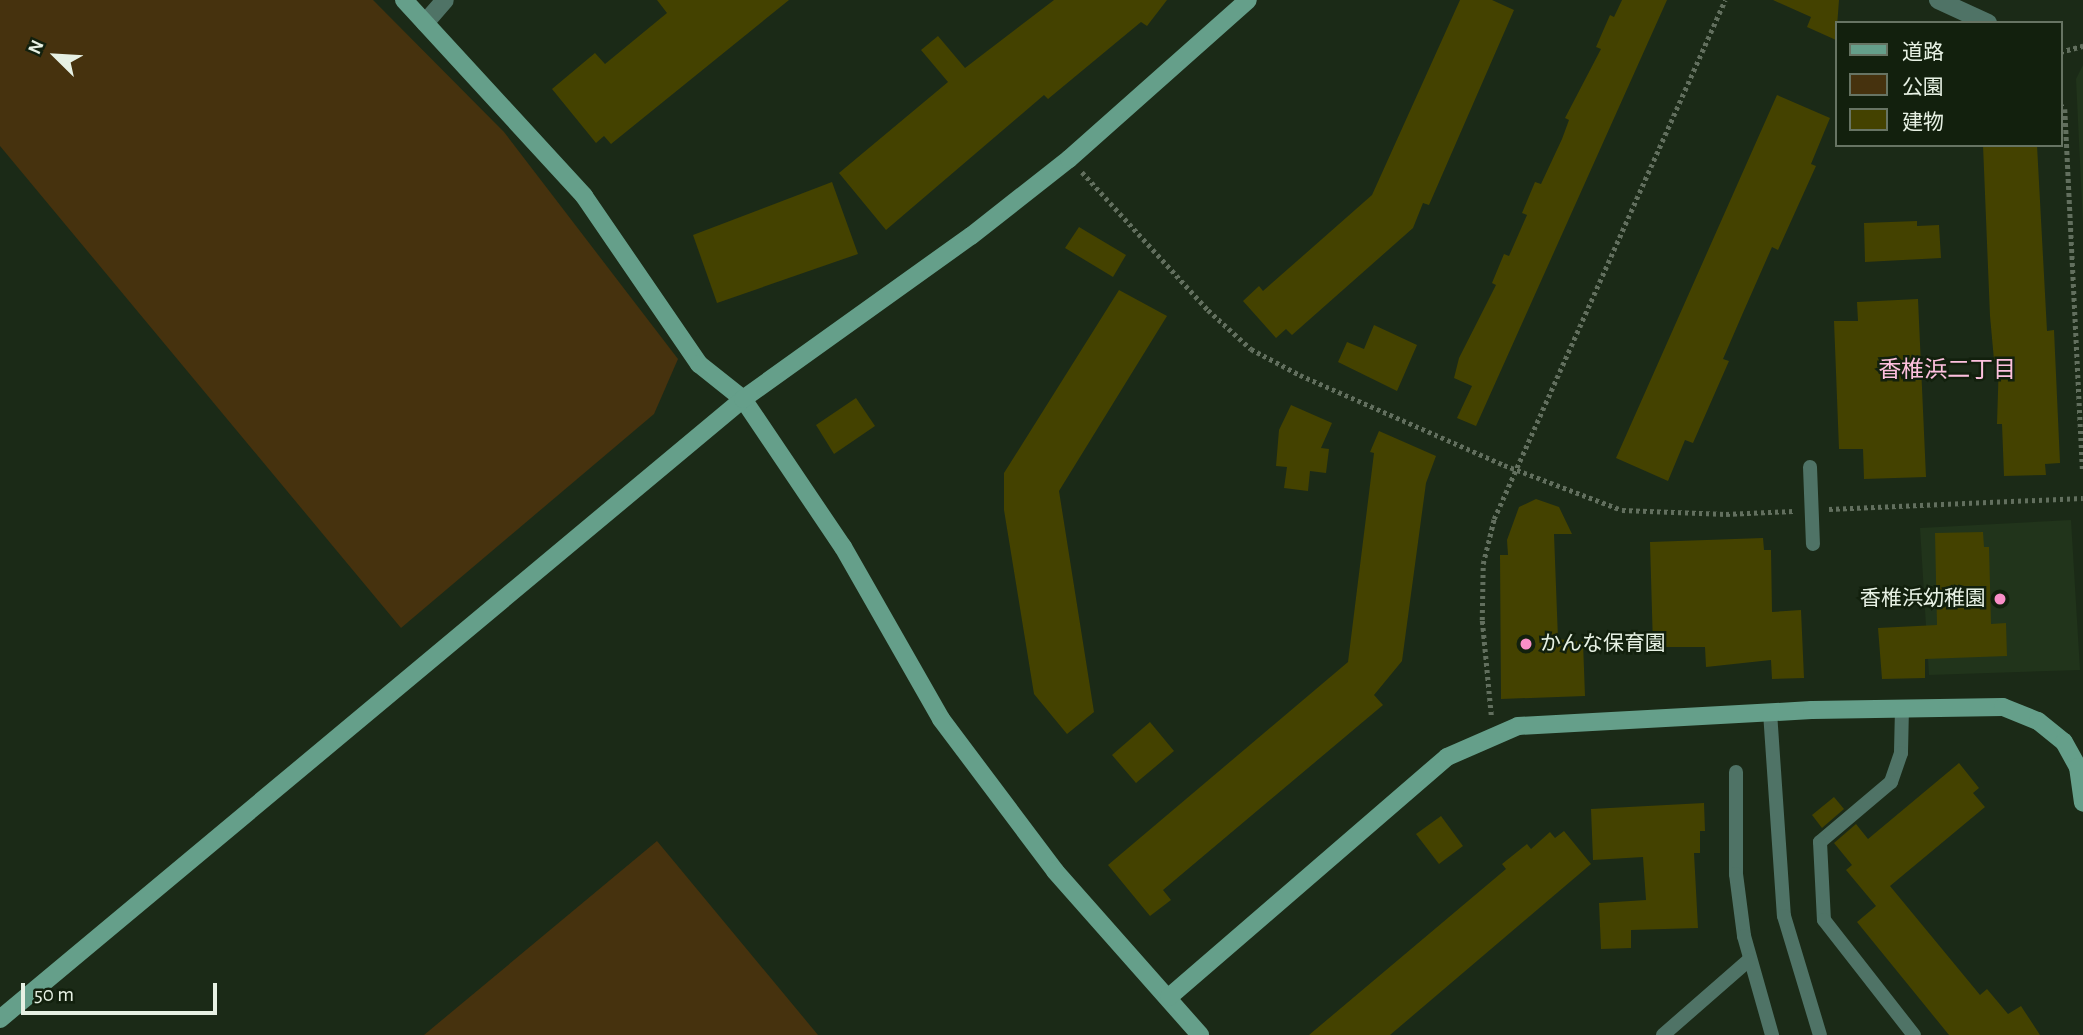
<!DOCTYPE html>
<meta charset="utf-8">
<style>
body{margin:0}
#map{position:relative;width:2083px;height:1035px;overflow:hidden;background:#1b2a17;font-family:"Alegreya Sans","Noto Sans JP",sans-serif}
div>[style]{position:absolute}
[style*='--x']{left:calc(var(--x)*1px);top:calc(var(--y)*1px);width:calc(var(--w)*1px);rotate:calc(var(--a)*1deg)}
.built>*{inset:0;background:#21341b}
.green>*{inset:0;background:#46320e}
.building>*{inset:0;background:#444200}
.path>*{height:4.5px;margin-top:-2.25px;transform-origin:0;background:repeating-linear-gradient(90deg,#626f5e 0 3.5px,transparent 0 7px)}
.lane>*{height:14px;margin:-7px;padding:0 7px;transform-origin:7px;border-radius:7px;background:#4f7366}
.street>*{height:18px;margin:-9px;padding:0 9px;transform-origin:9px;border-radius:9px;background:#4f7366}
.secondary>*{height:18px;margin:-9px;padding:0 9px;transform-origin:9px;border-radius:9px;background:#659f8a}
.dots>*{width:19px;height:19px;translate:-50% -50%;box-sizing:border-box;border:4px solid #12200d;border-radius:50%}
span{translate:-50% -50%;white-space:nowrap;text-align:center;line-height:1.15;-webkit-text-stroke:5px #12200d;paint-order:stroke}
.poi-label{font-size:21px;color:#e7f1e4}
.right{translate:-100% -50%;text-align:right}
.left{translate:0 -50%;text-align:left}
.neighbourhood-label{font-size:23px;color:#fdc0de}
.legend{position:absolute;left:1835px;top:21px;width:228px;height:126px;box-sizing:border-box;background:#12200d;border:2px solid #677463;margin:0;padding:9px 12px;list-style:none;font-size:21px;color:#e7f1e4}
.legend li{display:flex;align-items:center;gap:14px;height:35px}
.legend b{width:35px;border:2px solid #677463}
.north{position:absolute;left:21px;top:21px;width:70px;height:70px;-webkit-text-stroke:5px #12200d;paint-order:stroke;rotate:294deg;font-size:19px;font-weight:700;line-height:28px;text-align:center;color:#e7f1e4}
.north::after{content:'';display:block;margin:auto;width:24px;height:32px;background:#e7f1e4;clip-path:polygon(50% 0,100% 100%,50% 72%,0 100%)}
.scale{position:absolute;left:21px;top:983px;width:196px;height:32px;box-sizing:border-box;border:4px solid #e7f1e4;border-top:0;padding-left:9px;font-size:21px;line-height:24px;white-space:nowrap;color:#e7f1e4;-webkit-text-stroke:5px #12200d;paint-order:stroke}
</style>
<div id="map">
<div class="built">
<div style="clip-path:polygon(2083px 65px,2083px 225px,2076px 79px)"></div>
<div style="clip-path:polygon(2071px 520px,2080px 670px,1929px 675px,1920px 528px)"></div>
</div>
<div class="green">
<div style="clip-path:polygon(0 0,373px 0,504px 132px,678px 359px,654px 414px,401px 628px,0 146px)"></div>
<div style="clip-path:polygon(657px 841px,818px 1035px,424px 1035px)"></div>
</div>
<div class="building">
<div style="clip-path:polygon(657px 0,789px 0,611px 144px,604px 136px,596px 143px,552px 89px,595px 53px,605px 64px,667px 13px)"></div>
<div style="clip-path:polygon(1054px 0,1167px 0,1147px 26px,1141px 22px,1048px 99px,1044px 95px,886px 230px,839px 173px,948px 82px,921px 50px,938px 36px,965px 68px)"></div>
<div style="clip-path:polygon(1460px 0,1492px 0,1514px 10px,1429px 205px,1423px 203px,1413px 228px,1292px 335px,1286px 329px,1276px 338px,1243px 301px,1259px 286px,1263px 291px,1372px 195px)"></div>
<div style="clip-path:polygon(1622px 0,1667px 0,1476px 426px,1457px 418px,1472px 386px,1454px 378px,1459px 358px,1496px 285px,1492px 283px,1504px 254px,1509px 256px,1527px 215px,1522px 213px,1535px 182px,1541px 184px,1562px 139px,1569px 120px,1565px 118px,1601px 49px,1596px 47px,1610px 15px,1614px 17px)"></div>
<div style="clip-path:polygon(1773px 0,1839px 0,1836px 40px,1807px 27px,1811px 17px)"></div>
<div style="clip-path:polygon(1777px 95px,1830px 118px,1811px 164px,1816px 166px,1778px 250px,1772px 247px,1742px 315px,1723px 359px,1729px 361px,1693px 443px,1685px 440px,1668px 481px,1616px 458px)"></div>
<div style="clip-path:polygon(1983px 145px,2037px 145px,2047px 331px,2054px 330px,2060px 463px,2045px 464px,2046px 475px,2004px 476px,2002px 424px,1997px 424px,1999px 360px,1994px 360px,1990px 316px)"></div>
<div style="clip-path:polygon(832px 182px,858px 254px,717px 303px,693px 235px)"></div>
<div style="clip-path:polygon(1917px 221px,1917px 226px,1939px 225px,1941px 258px,1865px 262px,1864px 223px)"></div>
<div style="clip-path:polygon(1079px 227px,1126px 255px,1113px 277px,1065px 248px)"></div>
<div style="clip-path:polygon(1119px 290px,1167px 316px,1059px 491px,1094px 712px,1067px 734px,1034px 694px,1004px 510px,1004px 473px)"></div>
<div style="clip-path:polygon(1918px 299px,1926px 477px,1864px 479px,1863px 449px,1839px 449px,1834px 321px,1858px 321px,1857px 302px)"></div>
<div style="clip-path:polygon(1374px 325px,1417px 345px,1397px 391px,1338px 362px,1347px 342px,1364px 349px)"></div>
<div style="clip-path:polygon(856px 398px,875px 426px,834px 454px,816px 425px)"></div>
<div style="clip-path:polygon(1291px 405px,1332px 423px,1321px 448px,1329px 449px,1326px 473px,1310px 471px,1308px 491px,1284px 488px,1287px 467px,1276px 466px,1279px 430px)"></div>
<div style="clip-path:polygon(1379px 431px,1436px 456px,1426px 483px,1402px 661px,1374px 695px,1383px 705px,1163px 890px,1171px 900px,1150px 916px,1108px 865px,1348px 662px,1374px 453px,1370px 452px)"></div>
<div style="clip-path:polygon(1536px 499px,1559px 507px,1572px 534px,1554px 534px,1558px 639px,1583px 642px,1585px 696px,1501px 699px,1500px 555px,1508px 555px,1507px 540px,1519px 507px)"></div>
<div style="clip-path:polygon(1983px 532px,1984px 547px,1989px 547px,1991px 624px,2006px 623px,2007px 656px,1925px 659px,1925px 678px,1882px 679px,1878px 628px,1937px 625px,1935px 533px)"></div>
<div style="clip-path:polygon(1763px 538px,1764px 550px,1771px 550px,1772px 612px,1801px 610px,1804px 678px,1772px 679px,1771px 660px,1706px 667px,1705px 647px,1653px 647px,1650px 542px)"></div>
<div style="clip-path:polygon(1150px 722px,1174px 751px,1136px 783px,1112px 755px)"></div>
<div style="clip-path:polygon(1959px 763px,1979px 788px,1973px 793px,1985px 807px,1890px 886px,1980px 995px,1987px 989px,2008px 1014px,2021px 1006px,2040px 1035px,1949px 1035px,1857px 922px,1876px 906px,1846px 870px,1852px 865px,1834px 843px,1856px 824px,1868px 839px)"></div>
<div style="clip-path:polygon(1834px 797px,1844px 809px,1822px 828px,1812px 815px)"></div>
<div style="clip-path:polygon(1704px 803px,1705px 831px,1700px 831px,1700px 853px,1694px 853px,1698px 928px,1631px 930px,1631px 948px,1601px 949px,1599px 903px,1646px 900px,1643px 857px,1593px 860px,1591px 809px)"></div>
<div style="clip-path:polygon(1441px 816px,1463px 846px,1439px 864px,1416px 834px)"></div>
<div style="clip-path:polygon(1564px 831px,1591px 864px,1390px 1035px,1309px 1035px,1506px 869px,1502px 864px,1527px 844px,1531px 849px,1550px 832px,1555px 838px)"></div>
</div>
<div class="path">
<div style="--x:2060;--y:52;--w:24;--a:-15"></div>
<div style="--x:2060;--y:104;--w:7;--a:45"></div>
<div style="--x:2065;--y:109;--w:363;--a:87.2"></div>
<div style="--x:1082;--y:172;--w:187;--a:47.6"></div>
<div style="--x:1208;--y:310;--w:58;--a:42.2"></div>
<div style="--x:1251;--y:349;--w:55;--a:28"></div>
<div style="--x:1300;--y:375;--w:223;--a:23.8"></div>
<div style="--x:1504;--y:465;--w:126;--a:20.9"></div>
<div style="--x:1622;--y:510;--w:104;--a:2.2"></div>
<div style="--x:1726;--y:514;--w:67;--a:-2.6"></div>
<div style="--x:1829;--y:509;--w:254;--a:-2.5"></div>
<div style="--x:1491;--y:715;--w:95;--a:-95.4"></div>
<div style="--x:1482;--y:620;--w:56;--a:-89"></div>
<div style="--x:1483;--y:564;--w:46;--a:-76.3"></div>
<div style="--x:1494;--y:519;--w:568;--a:-66.01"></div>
</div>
<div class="lane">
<div style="--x:1810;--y:467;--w:77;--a:87.8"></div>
<div style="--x:1902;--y:708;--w:45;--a:91.3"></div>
<div style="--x:1901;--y:753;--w:31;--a:109"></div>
<div style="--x:1891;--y:782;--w:93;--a:139.8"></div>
<div style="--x:1820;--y:842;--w:78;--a:87.1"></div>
<div style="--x:1824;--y:920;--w:146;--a:52"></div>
<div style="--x:1770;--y:712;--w:204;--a:86.1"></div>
<div style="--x:1784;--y:916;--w:124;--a:73.2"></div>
<div style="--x:1736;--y:772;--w:102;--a:90"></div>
<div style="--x:1736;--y:874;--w:63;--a:82.6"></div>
<div style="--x:1744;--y:936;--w:103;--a:74.2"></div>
<div style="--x:1663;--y:1035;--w:114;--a:-41.1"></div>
</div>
<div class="street">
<div style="--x:1938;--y:0;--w:55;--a:24.7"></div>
<div style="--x:425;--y:23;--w:30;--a:-49"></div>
</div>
<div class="secondary">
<div style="--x:404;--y:0;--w:266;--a:47.4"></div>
<div style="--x:584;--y:196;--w:204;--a:55.6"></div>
<div style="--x:699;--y:364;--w:56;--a:38.5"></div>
<div style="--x:743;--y:399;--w:179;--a:56"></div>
<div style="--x:843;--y:547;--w:198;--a:60.3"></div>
<div style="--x:941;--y:719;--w:190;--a:53.1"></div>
<div style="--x:1055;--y:871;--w:219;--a:48.5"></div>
<div style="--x:1169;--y:997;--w:367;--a:-40.8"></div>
<div style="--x:1447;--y:757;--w:77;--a:-23.6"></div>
<div style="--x:1518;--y:726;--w:294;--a:-3.1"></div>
<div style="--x:1812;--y:710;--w:191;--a:-0.9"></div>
<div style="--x:2003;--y:707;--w:38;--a:22"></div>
<div style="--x:2038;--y:721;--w:33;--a:39"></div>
<div style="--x:2064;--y:742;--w:29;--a:61"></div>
<div style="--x:2078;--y:767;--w:36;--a:82"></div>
<div style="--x:0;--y:1019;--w:968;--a:-39.84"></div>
<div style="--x:743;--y:399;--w:280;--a:-35.6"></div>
<div style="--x:971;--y:236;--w:125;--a:-38.2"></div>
<div style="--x:1069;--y:159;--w:239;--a:-41.6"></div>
</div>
<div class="dots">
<div style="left:2000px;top:599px;background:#f98fc8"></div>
<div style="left:1526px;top:644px;background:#f98fc8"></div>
</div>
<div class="poi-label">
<span class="right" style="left:1986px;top:599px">香椎浜幼稚園</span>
<span class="left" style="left:1540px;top:644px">かんな保育園</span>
</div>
<div class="neighbourhood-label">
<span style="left:1947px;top:371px">香椎浜二丁目</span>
</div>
<ul class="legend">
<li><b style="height:9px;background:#659f8a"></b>道路</li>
<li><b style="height:19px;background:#46320e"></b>公園</li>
<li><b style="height:19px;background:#444200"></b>建物</li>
</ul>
<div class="north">N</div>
<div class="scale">50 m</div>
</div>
